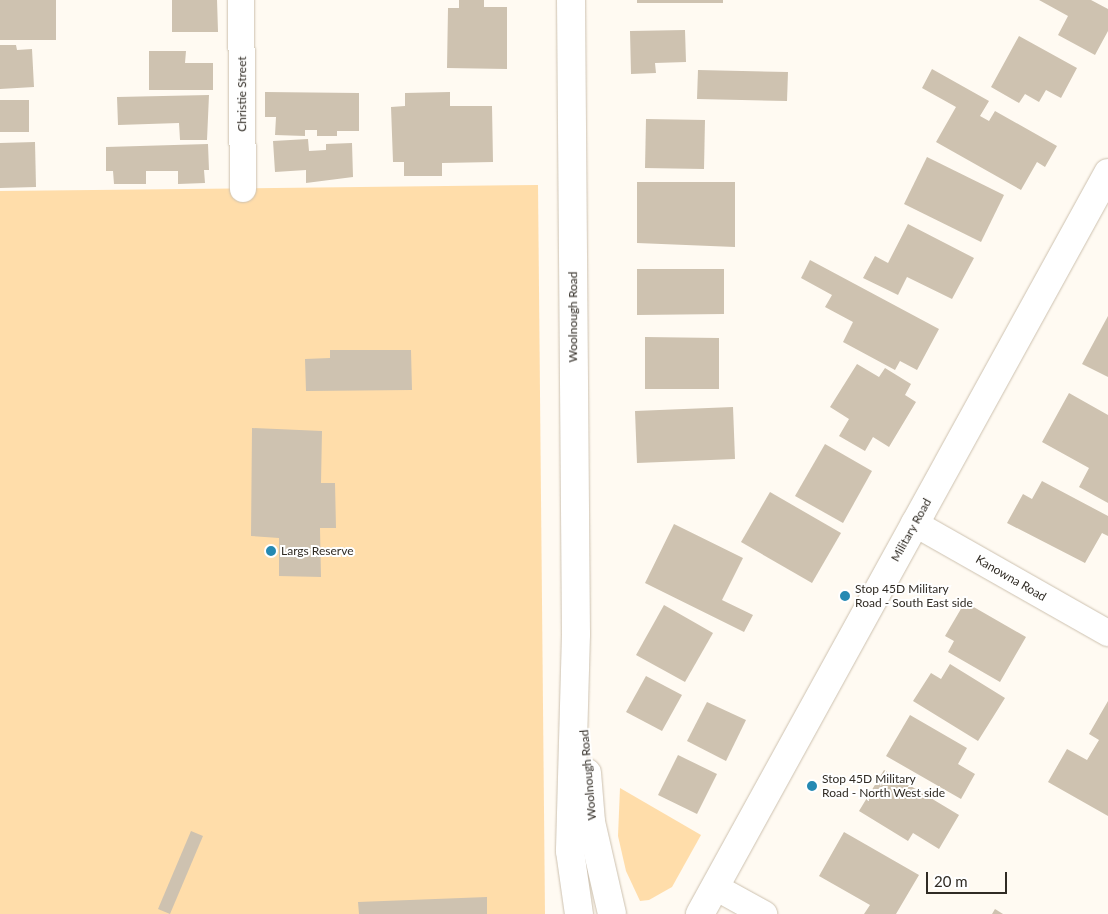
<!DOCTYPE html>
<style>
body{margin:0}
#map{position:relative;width:1108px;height:914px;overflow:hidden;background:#fffaf2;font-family:Lato,sans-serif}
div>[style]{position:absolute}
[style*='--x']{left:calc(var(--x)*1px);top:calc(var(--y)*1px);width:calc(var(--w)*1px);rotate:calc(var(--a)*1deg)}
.green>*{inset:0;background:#fda}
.building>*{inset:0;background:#cec2b0}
.roads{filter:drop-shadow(0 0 1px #cdc1af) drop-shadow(0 0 1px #cdc1af)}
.minor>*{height:26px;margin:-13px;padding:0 13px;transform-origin:13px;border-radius:13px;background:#fff}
.tertiary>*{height:28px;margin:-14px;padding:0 14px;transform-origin:14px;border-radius:14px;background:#fff}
.secondary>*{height:28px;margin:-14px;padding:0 14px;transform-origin:14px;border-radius:14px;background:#fff}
.dots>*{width:14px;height:14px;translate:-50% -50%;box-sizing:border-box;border:2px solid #fff;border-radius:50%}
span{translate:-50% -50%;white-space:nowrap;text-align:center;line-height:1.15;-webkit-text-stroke:4px #fff;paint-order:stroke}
.street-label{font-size:12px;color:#302b24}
.poi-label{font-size:12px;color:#302b24}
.left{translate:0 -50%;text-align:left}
.scale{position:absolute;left:926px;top:872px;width:81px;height:22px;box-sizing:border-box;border:2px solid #302b24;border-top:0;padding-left:6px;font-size:15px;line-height:18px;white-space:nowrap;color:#302b24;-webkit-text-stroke:4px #fff;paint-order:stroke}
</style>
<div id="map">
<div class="green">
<div style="clip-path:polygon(538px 185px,545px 914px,0 914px,0 191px)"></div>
<div style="clip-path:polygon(620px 788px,701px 835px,672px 887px,649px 900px,640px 901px,626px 871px,618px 836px)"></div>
</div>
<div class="building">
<div style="clip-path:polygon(0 0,56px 0,56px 40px,0 40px)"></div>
<div style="clip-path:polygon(172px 0,217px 0,218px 32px,172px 32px)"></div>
<div style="clip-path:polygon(459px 0,484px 0,484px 7px,507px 7px,507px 69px,447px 68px,448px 8px,459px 8px)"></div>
<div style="clip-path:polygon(637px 0,723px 0,723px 3px,637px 3px)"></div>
<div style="clip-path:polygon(1039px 0,1091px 0,1108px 9px,1108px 31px,1095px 55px,1058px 35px,1068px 16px)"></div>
<div style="clip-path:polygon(685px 30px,686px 62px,655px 63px,656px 73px,631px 74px,630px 31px)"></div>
<div style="clip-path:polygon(1019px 36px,1077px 68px,1061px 98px,1046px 90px,1039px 102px,1025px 94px,1019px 103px,991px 87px)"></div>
<div style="clip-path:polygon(0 45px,16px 45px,17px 50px,32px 49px,34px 87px,0 89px)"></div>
<div style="clip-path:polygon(149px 51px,186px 51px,185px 63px,213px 63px,213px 90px,149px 90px)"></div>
<div style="clip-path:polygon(932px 69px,989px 101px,980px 116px,989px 121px,995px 111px,1057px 146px,1045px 167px,1037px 162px,1021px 190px,936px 142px,956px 107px,922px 88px)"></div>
<div style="clip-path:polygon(698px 70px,788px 72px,787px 101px,697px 99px)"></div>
<div style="clip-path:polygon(265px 92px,359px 93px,359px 131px,337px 131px,337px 136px,317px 136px,317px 130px,305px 130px,305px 136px,275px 135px,276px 117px,265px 117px)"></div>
<div style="clip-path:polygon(450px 92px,450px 106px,492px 106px,493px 162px,442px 163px,442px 176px,404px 176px,404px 162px,393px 162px,391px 107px,405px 106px,405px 93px)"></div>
<div style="clip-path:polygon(209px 95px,207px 140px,180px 140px,179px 123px,118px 125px,117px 97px)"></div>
<div style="clip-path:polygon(0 100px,29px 100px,29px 132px,0 132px)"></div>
<div style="clip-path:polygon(646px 119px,705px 120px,704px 169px,645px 168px)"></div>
<div style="clip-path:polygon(308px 139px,309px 151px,326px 150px,326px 144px,352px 143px,353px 177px,306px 183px,306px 170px,275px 172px,273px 141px)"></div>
<div style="clip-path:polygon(35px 142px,36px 187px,0 188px,0 143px)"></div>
<div style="clip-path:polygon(208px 144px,209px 170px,204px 170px,205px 183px,178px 184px,178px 171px,146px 171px,146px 184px,114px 184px,113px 171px,106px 171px,106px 147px)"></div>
<div style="clip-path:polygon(927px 157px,1004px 195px,981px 242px,904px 204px)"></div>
<div style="clip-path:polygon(637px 182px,735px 182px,735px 247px,637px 243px)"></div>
<div style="clip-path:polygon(908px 224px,974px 258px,952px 299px,907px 277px,898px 295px,863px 278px,875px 256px,888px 263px)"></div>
<div style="clip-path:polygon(810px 260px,939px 329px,917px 370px,900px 361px,895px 370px,843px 342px,853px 322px,825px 307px,832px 295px,801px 278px)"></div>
<div style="clip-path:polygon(637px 269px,724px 269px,724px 314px,637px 315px)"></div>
<div style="clip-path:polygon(1108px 316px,1108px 377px,1082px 364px)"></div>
<div style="clip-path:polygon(645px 337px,719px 338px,719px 389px,645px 389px)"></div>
<div style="clip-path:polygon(330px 350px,411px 350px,412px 390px,306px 391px,305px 359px,330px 358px)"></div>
<div style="clip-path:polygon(857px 364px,879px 377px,885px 368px,911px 384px,905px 395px,916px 402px,889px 447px,873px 437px,865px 451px,839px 436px,849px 419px,830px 407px)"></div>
<div style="clip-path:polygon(1069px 393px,1108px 415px,1108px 503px,1079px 487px,1089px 468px,1042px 442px)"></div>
<div style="clip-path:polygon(733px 407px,735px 459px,637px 463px,635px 411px)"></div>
<div style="clip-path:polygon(252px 428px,322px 431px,321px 483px,335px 483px,336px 528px,320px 528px,321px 577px,279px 576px,279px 538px,251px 536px)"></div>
<div style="clip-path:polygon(825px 444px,872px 471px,843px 523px,795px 496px)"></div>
<div style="clip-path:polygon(1042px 481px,1108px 516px,1108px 536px,1102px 533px,1085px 563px,1007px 523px,1023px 494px,1032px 499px)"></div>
<div style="clip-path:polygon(770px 492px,841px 533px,812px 583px,741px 542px)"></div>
<div style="clip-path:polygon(674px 524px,743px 558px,722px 600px,753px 615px,744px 632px,645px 583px)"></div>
<div style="clip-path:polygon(965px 602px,1026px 637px,1000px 682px,948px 652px,954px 641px,945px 636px)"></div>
<div style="clip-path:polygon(664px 605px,713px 633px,685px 682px,636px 655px)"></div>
<div style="clip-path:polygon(950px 664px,1005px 698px,978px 741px,913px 701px,931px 673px,941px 679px)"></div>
<div style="clip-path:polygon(646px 676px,682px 695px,662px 731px,626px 712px)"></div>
<div style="clip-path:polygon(1108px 701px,1108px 816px,1048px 782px,1067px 749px,1087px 760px,1099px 740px,1089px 734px)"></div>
<div style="clip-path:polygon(707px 702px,746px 720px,726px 761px,687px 741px)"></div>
<div style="clip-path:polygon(910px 715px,967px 748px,958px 764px,975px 774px,961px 799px,886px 756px)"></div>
<div style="clip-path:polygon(678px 755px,717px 774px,697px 814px,658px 795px)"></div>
<div style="clip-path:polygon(884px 770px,959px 815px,939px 849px,913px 833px,908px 841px,859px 811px)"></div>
<div style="clip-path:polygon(191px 831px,203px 836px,170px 914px,158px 909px)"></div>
<div style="clip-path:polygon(844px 832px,919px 875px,896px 914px,864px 914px,870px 905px,819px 876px)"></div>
<div style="clip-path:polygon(487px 897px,487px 914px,359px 914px,358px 902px)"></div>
<div style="clip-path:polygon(995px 909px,1003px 914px,992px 914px)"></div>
</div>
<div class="roads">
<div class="minor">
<div style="--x:241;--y:0;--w:189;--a:89.4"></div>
<div style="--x:914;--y:523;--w:223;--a:29.6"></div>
<div style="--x:717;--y:888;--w:54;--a:29"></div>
</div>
<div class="tertiary">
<div style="--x:571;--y:0;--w:634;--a:89.55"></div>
<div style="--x:576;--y:634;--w:217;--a:91.6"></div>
<div style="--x:570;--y:851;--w:64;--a:81.9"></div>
<div style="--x:587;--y:773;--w:49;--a:85.3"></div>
<div style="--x:591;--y:822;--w:94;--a:77.1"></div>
</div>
<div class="secondary">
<div style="--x:700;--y:914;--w:846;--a:-61.16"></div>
</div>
</div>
<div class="dots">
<div style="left:271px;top:551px;background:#2589b2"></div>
<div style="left:845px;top:596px;background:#2589b2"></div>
<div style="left:812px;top:786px;background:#2589b2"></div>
</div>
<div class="street-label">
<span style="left:242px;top:94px;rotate:-90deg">Christie Street</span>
<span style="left:573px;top:317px;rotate:-90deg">Woolnough Road</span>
<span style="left:911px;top:530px;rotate:-61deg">Military Road</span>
<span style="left:1011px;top:578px;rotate:30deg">Kanowna Road</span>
<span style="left:588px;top:775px;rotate:-95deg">Woolnough Road</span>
</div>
<div class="poi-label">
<span class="left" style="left:281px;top:551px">Largs Reserve</span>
<span class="left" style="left:855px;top:596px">Stop 45D Military<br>Road - South East side</span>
<span class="left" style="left:822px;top:786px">Stop 45D Military<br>Road - North West side</span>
</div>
<div class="scale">20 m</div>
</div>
